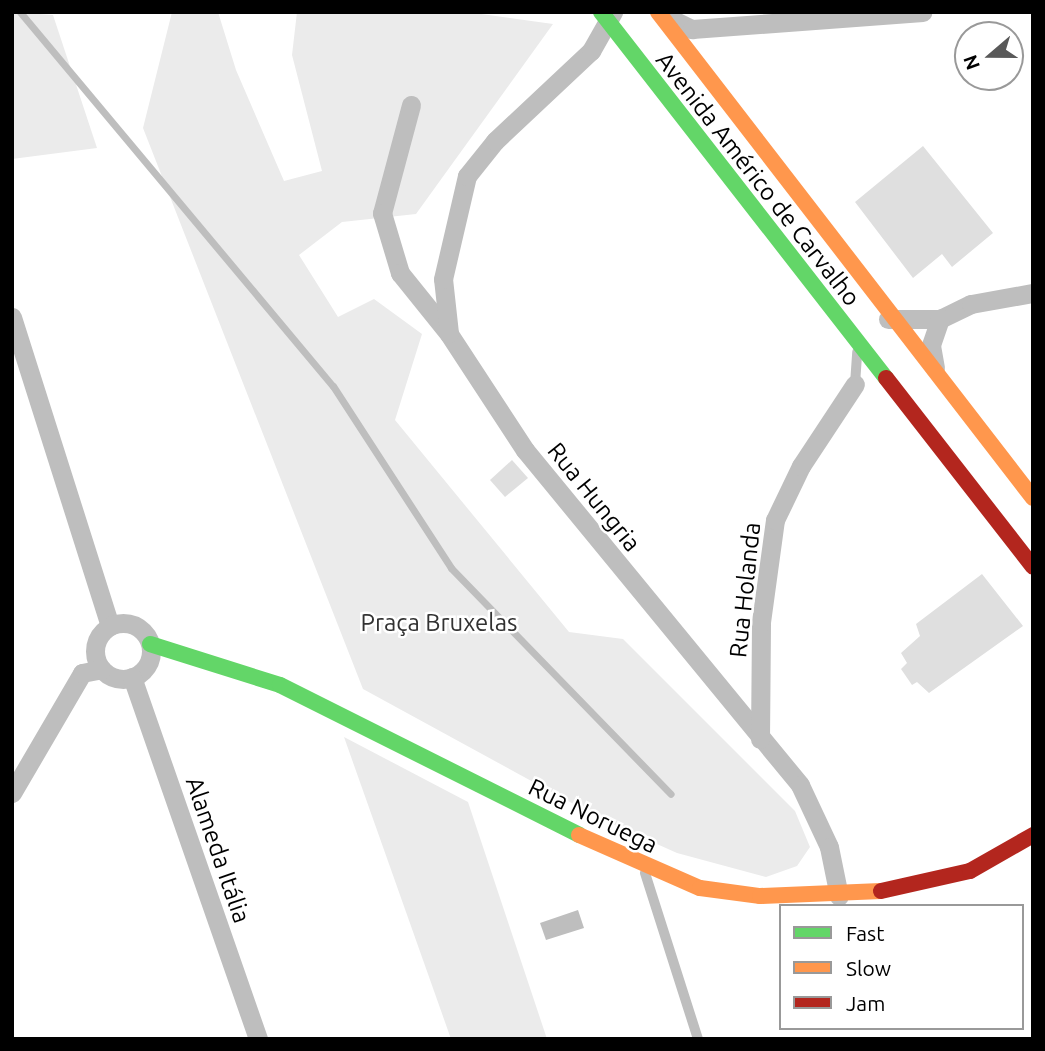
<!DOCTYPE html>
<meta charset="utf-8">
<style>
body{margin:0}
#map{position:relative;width:1045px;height:1051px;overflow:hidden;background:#fff;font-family:Ubuntu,sans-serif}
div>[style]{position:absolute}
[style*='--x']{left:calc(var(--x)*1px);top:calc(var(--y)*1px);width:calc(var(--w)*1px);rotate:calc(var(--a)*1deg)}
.green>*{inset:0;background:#ebebeb}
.water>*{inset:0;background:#bebebe}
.stream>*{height:7px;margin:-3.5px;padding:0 3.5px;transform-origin:3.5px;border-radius:3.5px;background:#bebebe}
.building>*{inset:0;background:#dfdfdf}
.lane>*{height:10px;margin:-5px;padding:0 5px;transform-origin:5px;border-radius:5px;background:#bebebe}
.street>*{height:19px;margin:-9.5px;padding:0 9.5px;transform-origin:9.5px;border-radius:9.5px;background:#bebebe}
.street>.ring{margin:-9.5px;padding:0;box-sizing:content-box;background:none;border:19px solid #bebebe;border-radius:50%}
.fast>*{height:16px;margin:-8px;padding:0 8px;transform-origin:8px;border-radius:8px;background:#63d668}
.slow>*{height:16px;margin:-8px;padding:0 8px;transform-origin:8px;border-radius:8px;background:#ff974d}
.jam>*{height:16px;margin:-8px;padding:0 8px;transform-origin:8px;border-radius:8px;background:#b3261e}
span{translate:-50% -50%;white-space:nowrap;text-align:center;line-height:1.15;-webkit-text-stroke:5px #fff;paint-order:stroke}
.street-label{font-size:24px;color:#000}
.park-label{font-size:24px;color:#323232}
.frame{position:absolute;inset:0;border:14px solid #000;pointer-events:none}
.legend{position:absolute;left:779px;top:904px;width:245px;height:126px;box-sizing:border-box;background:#fff;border:2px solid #999;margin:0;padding:9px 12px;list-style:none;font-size:21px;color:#000}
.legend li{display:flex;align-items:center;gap:14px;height:35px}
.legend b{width:35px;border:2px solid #999}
.north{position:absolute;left:954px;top:21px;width:70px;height:70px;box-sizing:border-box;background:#fff;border:2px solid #999;border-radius:50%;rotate:250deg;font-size:19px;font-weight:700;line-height:28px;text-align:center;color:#000}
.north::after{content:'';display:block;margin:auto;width:24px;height:32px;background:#595959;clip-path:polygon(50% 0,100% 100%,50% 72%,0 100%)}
</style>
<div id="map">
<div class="green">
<div style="clip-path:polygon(12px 12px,53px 15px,97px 148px,12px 159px)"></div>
<div style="clip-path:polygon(172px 12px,218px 12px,236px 70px,284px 181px,322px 171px,292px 55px,297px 12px,467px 12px,553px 24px,416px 214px,342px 222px,299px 255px,338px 317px,374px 299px,422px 334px,395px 420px,569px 632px,623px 639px,795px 811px,810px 847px,797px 866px,766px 877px,677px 853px,601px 819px,363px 689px,143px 128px)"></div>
<div style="clip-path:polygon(344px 737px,468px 802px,547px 1039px,451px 1039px)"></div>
</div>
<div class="water">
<div style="clip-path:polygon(578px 910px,584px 928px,546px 940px,540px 923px)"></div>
</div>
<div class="stream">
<div style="--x:20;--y:12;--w:488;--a:50.1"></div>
<div style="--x:333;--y:386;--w:217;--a:57"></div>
<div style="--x:451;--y:568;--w:315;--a:45.8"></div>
</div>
<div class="building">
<div style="clip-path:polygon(923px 146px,993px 233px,952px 267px,942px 254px,913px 278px,855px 202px)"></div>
<div style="clip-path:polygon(512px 460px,528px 478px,505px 497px,490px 480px)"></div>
<div style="clip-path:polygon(982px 574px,1023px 626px,929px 693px,917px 682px,912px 685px,901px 669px,907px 663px,901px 653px,920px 636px,916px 624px)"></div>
</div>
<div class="lane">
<div style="--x:855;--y:384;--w:32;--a:-86"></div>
<div style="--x:645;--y:873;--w:174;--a:72.3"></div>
</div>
<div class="street">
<div style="--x:667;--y:17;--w:28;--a:26"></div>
<div style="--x:692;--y:29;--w:231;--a:-4.2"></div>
<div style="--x:411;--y:105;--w:112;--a:105"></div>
<div style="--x:382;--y:213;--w:63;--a:73.3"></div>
<div style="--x:400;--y:273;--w:78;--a:51.2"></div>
<div style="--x:449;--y:334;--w:139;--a:56.8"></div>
<div style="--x:525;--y:450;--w:433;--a:50.6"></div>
<div style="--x:800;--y:785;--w:68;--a:64.9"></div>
<div style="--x:829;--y:847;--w:50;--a:78.5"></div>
<div style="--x:12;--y:317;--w:324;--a:72.4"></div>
<div style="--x:888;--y:319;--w:52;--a:0"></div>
<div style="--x:940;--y:319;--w:34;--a:-26"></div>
<div style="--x:971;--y:304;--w:63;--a:-10.1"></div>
<div style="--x:449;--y:333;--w:54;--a:-96.3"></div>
<div style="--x:443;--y:279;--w:106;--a:-76.9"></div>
<div style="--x:467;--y:176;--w:45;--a:-51.3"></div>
<div style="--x:495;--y:141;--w:132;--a:-43.2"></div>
<div style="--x:591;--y:51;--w:45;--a:-60.6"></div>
<div style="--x:935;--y:368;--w:23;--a:-100"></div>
<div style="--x:931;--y:345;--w:28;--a:-71"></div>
<div class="ring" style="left:95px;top:623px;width:37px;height:37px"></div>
<div style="--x:132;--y:677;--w:383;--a:70.8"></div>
<div style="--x:760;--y:739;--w:117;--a:-89.5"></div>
<div style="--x:761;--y:622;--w:103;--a:-82.2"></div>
<div style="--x:775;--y:520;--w:60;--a:-64.3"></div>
<div style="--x:801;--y:466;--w:98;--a:-56.6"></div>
<div style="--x:12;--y:793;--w:139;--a:-59.7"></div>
<div style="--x:82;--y:673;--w:20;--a:-11"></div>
</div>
<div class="fast">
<div style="--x:601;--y:12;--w:464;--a:52.1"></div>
<div style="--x:150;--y:644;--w:136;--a:17.5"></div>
<div style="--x:280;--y:685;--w:335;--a:26.6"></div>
</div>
<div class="slow">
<div style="--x:658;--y:12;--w:614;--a:52.35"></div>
<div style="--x:579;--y:835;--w:132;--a:23.7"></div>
<div style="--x:700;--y:888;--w:61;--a:7.6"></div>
<div style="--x:760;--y:896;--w:121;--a:-2.4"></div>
</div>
<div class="jam">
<div style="--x:886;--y:378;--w:239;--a:52.1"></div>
<div style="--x:881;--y:891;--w:91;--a:-12.7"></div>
<div style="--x:970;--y:871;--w:73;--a:-29.7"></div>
</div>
<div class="street-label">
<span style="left:758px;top:179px;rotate:52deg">Avenida Américo de Carvalho</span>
<span style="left:594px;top:497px;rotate:51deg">Rua Hungria</span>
<span style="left:745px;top:590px;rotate:-84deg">Rua Holanda</span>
<span style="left:593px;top:816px;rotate:26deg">Rua Noruega</span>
<span style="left:218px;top:850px;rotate:71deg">Alameda Itália</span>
</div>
<div class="park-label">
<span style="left:439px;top:623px">Praça Bruxelas</span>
</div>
<div class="frame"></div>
<ul class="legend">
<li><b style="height:9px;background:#63d668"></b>Fast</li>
<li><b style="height:9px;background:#ff974d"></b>Slow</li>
<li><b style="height:9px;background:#b3261e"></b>Jam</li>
</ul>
<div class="north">N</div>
</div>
